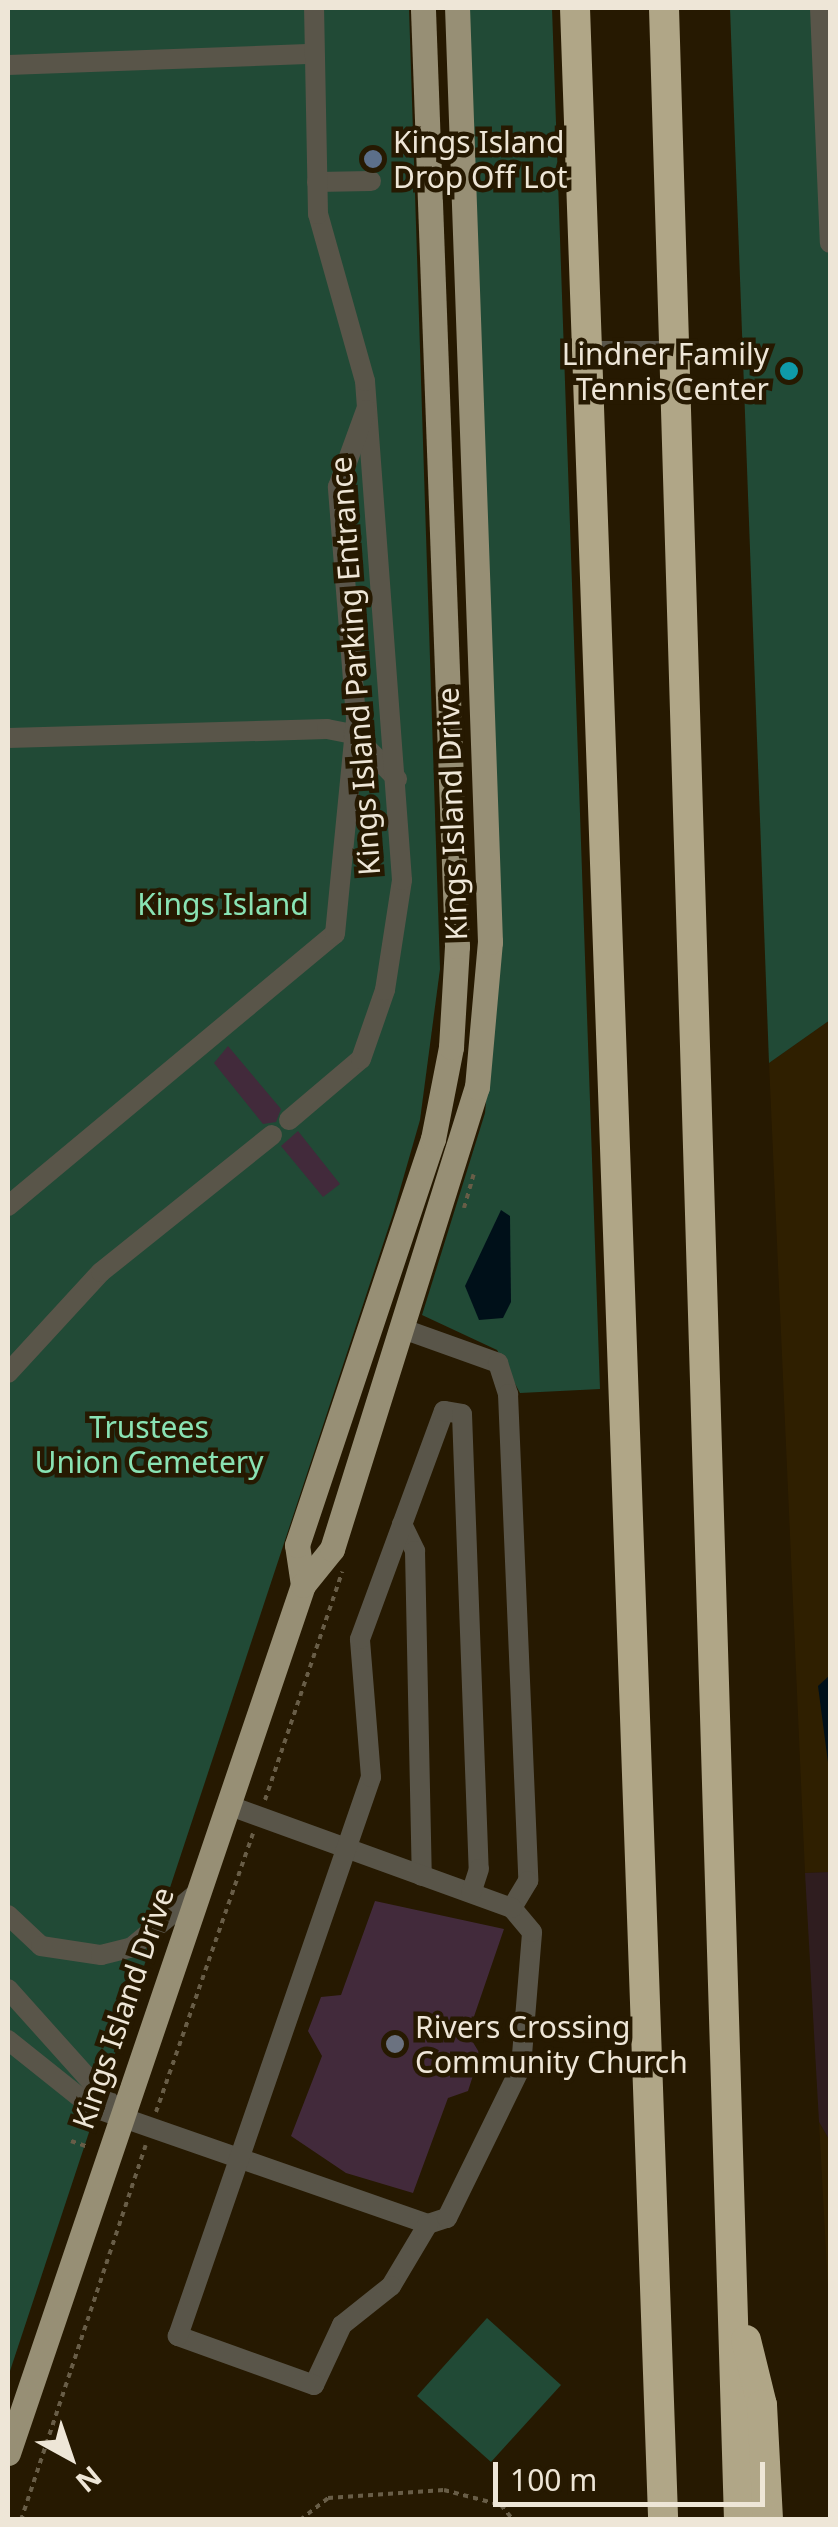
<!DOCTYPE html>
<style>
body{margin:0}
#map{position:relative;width:838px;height:2527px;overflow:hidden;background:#261901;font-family:"Noto Sans",sans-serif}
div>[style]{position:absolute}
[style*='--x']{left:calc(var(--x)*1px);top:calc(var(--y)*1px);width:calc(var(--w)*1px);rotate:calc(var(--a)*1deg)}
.built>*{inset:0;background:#2f1f00}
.education>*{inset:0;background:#2f1d1f}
.green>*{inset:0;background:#214a36}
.water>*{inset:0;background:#001019}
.building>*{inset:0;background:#422a3b}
.path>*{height:4px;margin-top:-2px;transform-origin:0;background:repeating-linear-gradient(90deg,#685d47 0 5px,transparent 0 10px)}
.minor>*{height:20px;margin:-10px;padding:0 10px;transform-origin:10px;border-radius:10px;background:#595549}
.major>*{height:25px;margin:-12.5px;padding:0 12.5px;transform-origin:12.5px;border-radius:12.5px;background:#978f75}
.highway>*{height:30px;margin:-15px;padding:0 15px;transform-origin:15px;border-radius:15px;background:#b0a687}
.dots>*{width:28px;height:28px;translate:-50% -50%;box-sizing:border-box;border:5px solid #261901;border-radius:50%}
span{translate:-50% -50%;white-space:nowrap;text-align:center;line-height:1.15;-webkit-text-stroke:9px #261901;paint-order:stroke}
.poi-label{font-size:30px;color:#eee6d7}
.left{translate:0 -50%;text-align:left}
.right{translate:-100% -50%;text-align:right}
.street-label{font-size:30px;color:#eee6d7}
.park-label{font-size:30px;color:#89e3b4}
.frame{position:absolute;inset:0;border:10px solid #eee6d7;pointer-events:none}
.north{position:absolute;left:20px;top:2407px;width:100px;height:100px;-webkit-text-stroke:8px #261901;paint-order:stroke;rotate:140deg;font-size:28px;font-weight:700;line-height:40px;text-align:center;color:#eee6d7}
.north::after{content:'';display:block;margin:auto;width:35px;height:45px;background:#eee6d7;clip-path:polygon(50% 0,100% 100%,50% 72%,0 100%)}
.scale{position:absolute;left:493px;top:2462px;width:272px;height:45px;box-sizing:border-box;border:5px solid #eee6d7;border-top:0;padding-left:12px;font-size:30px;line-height:35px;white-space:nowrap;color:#eee6d7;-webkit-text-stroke:8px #261901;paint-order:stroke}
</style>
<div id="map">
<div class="built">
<div style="clip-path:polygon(830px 1020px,830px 1872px,805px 1873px,769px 1063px)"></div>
<div style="clip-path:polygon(819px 2122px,830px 2141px,830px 2326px)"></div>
</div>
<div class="education">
<div style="clip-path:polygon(830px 1872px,830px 2141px,819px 2122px,805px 1873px)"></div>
</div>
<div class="green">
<div style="clip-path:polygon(8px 8px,409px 8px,440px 969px,420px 1120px,393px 1214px,8px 2377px)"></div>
<div style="clip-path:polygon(468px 8px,552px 8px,600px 1389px,520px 1393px,497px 1350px,422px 1315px,485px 1113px,500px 937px)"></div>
<div style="clip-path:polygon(730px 8px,830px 8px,830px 1020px,769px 1063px)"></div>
<div style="clip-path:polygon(487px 2318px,561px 2385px,491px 2462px,417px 2396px)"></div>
</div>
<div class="water">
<div style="clip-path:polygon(501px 1210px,510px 1216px,511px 1302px,503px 1318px,479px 1320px,465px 1286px)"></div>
<div style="clip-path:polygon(830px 1675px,830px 1778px,818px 1686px)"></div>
</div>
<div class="building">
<div style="clip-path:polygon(228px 1046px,281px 1109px,276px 1122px,263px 1124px,214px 1063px)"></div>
<div style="clip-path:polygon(298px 1131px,340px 1184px,323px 1197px,281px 1146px)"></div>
<div style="clip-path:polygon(375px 1901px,504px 1929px,468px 2034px,480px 2054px,468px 2091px,448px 2098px,413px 2193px,346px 2173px,291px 2136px,322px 2056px,308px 2031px,321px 1997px,341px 1995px)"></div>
</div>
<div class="path">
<div style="--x:464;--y:1208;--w:35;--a:-74"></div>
<div style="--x:265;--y:1800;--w:241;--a:-71.3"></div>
<div style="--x:156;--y:2112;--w:295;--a:-70.8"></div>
<div style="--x:71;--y:2141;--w:18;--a:19"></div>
<div style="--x:21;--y:2520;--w:395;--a:-71.6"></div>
<div style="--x:300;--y:2520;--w:36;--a:-38"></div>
<div style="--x:328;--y:2498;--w:116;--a:-3.9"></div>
<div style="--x:444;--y:2490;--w:59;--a:14.7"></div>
<div style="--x:501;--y:2505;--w:19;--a:51"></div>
</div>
<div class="minor">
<div style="--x:820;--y:8;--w:235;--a:87.6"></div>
<div style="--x:8;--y:65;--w:306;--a:-2.1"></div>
<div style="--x:317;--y:182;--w:54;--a:-1.1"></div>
<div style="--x:589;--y:351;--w:86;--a:0"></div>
<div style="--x:8;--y:738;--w:319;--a:-1.6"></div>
<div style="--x:327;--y:729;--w:26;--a:11"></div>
<div style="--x:353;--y:734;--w:63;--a:45.6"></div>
<div style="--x:289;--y:1120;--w:94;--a:-40.3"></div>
<div style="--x:361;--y:1059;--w:73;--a:-70.8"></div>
<div style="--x:385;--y:990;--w:111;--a:-81.2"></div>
<div style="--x:402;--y:880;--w:500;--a:-94.24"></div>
<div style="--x:365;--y:381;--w:173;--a:-105.7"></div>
<div style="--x:318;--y:214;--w:206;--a:-91.1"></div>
<div style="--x:8;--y:1206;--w:425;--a:-39.8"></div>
<div style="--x:335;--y:934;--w:217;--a:-84.4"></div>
<div style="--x:356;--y:718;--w:232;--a:-94.5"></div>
<div style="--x:338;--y:487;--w:82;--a:-70"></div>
<div style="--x:406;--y:1330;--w:98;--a:19.7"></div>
<div style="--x:498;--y:1363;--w:33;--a:72"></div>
<div style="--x:508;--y:1394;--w:487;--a:87.6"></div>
<div style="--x:528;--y:1881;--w:31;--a:121"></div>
<div style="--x:8;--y:1373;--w:137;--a:-47.4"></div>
<div style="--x:101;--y:1272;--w:219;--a:-38.7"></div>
<div style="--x:402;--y:1524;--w:30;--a:64"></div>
<div style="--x:415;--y:1551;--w:325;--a:88.8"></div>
<div style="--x:8;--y:1915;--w:45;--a:43.2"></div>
<div style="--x:41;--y:1946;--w:61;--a:8.5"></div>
<div style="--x:101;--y:1955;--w:32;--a:-14"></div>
<div style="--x:132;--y:1947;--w:85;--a:-39.7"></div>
<div style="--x:8;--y:1989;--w:168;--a:48.1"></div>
<div style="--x:8;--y:2040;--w:107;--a:38.6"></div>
<div style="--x:92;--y:2107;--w:356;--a:19.2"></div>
<div style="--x:428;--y:2224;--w:20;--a:-18"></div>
<div style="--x:447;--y:2218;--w:168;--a:-63.9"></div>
<div style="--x:521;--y:2067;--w:135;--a:-85.3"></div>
<div style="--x:532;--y:1932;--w:31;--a:-130"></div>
<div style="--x:512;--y:1908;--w:303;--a:-160.1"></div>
<div style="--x:428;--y:2224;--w:72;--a:120.8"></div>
<div style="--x:391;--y:2286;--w:63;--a:141.5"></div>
<div style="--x:342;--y:2325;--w:66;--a:115"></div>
<div style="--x:314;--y:2385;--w:145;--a:-160.2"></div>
<div style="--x:178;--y:2336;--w:591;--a:-70.95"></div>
<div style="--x:371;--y:1777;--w:138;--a:-94.6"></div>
<div style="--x:360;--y:1639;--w:243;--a:-69.8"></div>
<div style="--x:444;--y:1411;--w:18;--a:9"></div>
<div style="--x:462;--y:1414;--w:455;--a:87.9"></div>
<div style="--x:479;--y:1869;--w:25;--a:108"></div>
</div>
<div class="major">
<div style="--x:303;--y:1585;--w:40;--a:-98.5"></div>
<div style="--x:297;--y:1545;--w:428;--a:-71.5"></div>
<div style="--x:433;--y:1139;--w:94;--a:-78.9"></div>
<div style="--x:451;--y:1047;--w:101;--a:-86.6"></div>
<div style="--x:457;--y:946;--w:939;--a:-92.08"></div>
<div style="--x:8;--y:2453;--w:917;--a:-71.23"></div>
<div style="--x:303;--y:1585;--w:46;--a:-51.1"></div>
<div style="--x:332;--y:1549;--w:484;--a:-72.6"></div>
<div style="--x:477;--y:1087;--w:146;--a:-84.9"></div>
<div style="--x:490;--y:942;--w:935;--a:-92.02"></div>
</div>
<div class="highway">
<div style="--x:575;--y:8;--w:2514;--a:87.99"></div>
<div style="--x:664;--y:8;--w:2513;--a:88.29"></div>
<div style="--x:746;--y:2340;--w:67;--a:76.2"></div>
<div style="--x:762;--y:2405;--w:115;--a:87"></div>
</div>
<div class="dots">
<div style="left:373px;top:159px;background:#5c6f8a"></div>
<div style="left:789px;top:371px;background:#0f9aa8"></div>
<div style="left:395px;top:2044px;background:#6b7280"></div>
</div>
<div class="poi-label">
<span class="left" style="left:393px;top:159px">Kings Island<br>Drop Off Lot</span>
<span class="right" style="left:769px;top:371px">Lindner Family<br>Tennis Center</span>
<span class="left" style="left:415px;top:2044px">Rivers Crossing<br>Community Church</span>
</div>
<div class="street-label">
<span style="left:355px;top:666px;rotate:-94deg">Kings Island Parking Entrance</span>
<span style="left:452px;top:814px;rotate:-92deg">Kings Island Drive</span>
<span style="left:123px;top:2008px;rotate:-71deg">Kings Island Drive</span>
</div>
<div class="park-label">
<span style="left:223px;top:904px">Kings Island</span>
<span style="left:149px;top:1444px">Trustees<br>Union Cemetery</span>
</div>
<div class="frame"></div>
<div class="north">N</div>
<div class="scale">100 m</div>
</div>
